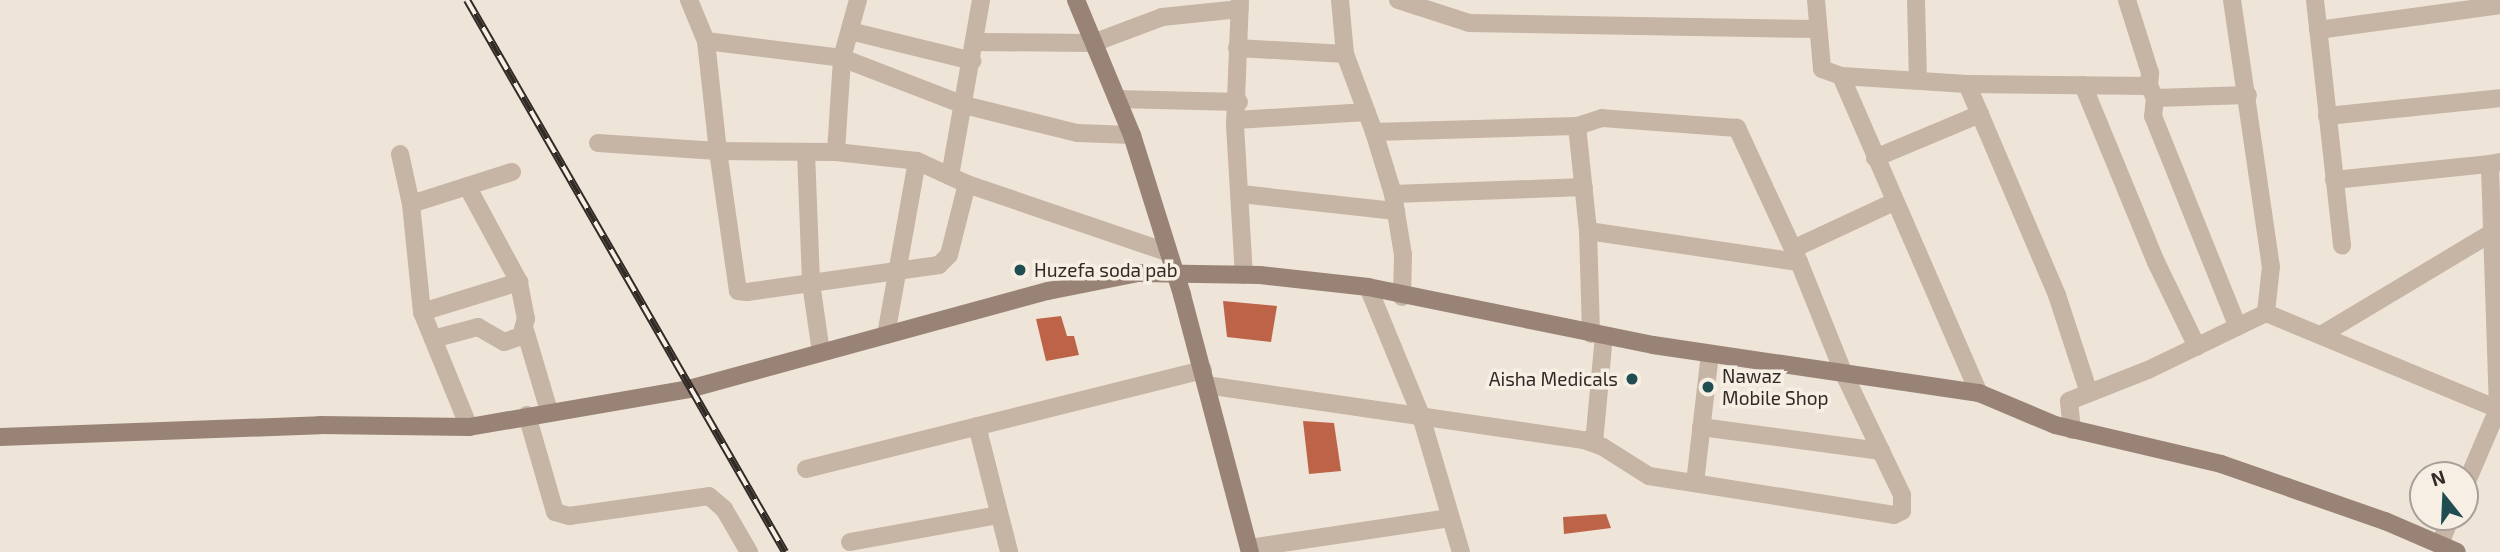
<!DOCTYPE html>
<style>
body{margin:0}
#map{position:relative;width:2500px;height:552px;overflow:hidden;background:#efe4d8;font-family:"Exo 2",sans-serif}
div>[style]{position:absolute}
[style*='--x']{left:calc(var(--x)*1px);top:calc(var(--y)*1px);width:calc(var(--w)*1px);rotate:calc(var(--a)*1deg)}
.building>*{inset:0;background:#bd6448}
.street>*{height:18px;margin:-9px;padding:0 9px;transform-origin:9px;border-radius:9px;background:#c6b4a5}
.secondary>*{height:18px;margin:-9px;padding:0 9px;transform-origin:9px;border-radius:9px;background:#998377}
.rail>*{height:8px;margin-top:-4px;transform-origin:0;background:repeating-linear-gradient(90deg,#f7eee4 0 16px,#322a26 0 32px);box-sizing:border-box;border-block:2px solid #322a26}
.dots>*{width:19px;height:19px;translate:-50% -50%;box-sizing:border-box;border:4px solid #f7eee4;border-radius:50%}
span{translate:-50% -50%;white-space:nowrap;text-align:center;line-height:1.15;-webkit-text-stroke:7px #f7eee4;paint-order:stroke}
.poi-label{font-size:19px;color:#322a26}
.left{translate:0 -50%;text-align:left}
.right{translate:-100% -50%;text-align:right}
.north{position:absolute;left:2409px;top:461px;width:70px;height:70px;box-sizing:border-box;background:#f7eee4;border:2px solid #a8a098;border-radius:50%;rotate:342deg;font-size:19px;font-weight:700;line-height:28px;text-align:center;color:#322a26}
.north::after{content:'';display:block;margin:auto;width:24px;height:32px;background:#1f4d51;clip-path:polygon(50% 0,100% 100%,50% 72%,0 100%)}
</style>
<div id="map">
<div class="building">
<div style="clip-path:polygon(1223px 301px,1277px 306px,1271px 342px,1227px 337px)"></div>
<div style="clip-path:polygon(1061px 316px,1067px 336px,1074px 336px,1079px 355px,1046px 361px,1036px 319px)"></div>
<div style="clip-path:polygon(1303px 421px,1334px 423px,1341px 471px,1309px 474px)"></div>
<div style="clip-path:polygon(1606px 514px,1611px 528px,1564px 534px,1563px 517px)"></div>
</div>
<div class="street">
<div style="--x:689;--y:0;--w:44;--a:67.5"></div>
<div style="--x:706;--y:41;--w:111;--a:83.8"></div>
<div style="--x:718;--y:151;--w:118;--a:0.5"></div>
<div style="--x:836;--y:152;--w:81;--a:6.3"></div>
<div style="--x:917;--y:161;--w:55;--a:24.7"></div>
<div style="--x:967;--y:184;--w:211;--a:18.8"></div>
<div style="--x:1240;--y:0;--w:125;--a:92.3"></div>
<div style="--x:1235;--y:125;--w:150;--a:86.6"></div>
<div style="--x:1340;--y:0;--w:54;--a:84.7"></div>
<div style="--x:1345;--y:54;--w:83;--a:69.6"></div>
<div style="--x:1398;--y:0;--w:75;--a:17.9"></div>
<div style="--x:1469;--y:23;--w:349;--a:1"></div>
<div style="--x:1816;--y:0;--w:69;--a:85"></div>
<div style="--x:1822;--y:69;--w:20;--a:20"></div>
<div style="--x:1916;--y:0;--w:80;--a:88.6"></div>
<div style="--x:2127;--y:0;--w:77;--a:72.5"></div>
<div style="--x:2150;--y:73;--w:13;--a:94"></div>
<div style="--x:2232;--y:0;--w:269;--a:81.7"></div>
<div style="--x:2271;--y:266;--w:47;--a:96.1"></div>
<div style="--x:2266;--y:313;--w:251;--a:22.5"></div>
<div style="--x:2315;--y:0;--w:247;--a:83.7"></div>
<div style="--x:2318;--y:30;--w:184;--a:-7.8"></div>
<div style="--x:850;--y:31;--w:126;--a:13.8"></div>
<div style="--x:706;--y:41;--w:137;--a:7.1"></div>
<div style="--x:842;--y:58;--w:131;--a:21.1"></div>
<div style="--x:964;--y:105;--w:116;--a:13.9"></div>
<div style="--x:1077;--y:133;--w:55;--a:2.1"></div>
<div style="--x:975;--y:42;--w:118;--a:0.5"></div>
<div style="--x:1093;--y:43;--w:74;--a:-20.6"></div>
<div style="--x:1162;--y:17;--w:78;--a:-5.9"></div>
<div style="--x:1237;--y:48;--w:108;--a:3.2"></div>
<div style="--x:1967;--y:84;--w:126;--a:-176.4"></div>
<div style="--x:1841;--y:76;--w:346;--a:66.5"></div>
<div style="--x:2083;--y:85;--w:191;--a:67.6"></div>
<div style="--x:2156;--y:262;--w:94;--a:64.2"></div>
<div style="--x:2155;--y:98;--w:18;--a:96"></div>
<div style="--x:2153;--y:116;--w:227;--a:68.1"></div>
<div style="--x:1117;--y:99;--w:122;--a:1.4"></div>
<div style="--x:2327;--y:116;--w:174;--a:-5.9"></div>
<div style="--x:1236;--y:120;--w:131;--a:-3.5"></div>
<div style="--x:598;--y:143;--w:120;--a:3.8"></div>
<div style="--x:718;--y:151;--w:141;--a:81.9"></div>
<div style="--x:738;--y:291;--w:9;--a:6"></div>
<div style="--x:747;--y:292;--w:194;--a:-8"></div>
<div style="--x:939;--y:265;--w:14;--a:-45"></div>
<div style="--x:949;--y:255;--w:73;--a:-75.8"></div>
<div style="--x:806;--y:152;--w:131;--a:87.8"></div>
<div style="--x:811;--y:283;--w:70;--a:81.8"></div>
<div style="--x:836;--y:152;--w:94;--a:-86.3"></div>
<div style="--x:842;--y:58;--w:60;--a:-74.6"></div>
<div style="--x:400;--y:154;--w:51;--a:77.6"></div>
<div style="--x:411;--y:204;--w:109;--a:84.2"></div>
<div style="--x:422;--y:312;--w:124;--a:67.8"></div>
<div style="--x:1875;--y:158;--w:114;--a:-22.7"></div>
<div style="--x:950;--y:176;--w:179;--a:-80"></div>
<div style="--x:2334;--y:180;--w:157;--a:-5.9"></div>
<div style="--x:1241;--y:194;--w:156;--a:6.3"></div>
<div style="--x:1393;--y:194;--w:65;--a:-107"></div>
<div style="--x:1374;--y:132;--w:203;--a:-1.7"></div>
<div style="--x:411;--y:204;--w:106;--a:-17.6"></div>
<div style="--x:1588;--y:231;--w:213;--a:8.4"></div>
<div style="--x:1793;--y:249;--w:111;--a:-25"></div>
<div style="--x:1368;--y:287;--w:136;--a:67.6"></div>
<div style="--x:1420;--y:413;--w:145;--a:73.6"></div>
<div style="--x:1402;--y:297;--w:42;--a:-88.6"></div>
<div style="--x:1403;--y:255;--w:62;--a:-99.3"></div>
<div style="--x:1393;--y:194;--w:191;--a:-2.1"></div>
<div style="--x:422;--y:312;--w:102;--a:-17.2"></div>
<div style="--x:524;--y:327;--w:88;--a:73.4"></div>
<div style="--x:886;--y:335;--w:177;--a:-79.9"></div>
<div style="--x:2321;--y:335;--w:200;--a:-30.9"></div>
<div style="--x:433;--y:339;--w:47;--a:-14.9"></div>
<div style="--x:478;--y:327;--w:30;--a:30"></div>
<div style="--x:504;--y:342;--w:18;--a:-19"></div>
<div style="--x:521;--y:336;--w:18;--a:-74"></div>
<div style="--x:526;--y:319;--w:38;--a:-101"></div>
<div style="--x:519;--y:282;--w:109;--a:-118.4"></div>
<div style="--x:1206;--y:385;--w:382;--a:8.3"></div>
<div style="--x:1584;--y:440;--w:20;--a:20"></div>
<div style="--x:1603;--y:447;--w:54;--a:32.2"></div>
<div style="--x:1649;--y:476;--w:248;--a:9"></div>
<div style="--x:1894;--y:515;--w:9;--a:-27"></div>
<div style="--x:1902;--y:511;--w:16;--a:-90"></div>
<div style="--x:1902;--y:495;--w:134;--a:-115.6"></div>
<div style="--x:1844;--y:374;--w:121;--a:-111.9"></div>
<div style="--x:1799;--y:262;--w:148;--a:-114.8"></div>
<div style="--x:1737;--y:128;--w:135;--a:-175.8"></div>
<div style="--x:1602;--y:118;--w:26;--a:162"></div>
<div style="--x:1577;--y:126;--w:106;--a:84"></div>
<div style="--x:1588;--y:231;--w:103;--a:88.3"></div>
<div style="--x:2089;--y:393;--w:103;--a:-108.1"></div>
<div style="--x:2057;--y:295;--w:229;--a:-113.1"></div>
<div style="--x:1967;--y:84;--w:182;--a:0.6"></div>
<div style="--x:2149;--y:86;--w:13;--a:63"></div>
<div style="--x:2155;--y:98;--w:93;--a:-1.8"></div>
<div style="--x:527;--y:415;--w:101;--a:73.9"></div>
<div style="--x:555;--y:512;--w:15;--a:16"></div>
<div style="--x:569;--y:516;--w:141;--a:-8.1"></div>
<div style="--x:709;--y:496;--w:20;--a:41"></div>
<div style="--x:724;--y:509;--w:50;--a:59.8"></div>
<div style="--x:977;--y:426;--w:130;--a:75.7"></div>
<div style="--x:1701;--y:427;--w:182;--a:7.6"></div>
<div style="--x:2072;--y:430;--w:29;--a:-96"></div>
<div style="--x:2069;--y:401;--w:85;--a:-21.4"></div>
<div style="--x:2148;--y:370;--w:131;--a:-25.8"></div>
<div style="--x:1594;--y:443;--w:107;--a:-84.7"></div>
<div style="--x:806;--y:469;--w:409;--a:-14"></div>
<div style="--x:1695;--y:483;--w:130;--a:-83.4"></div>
<div style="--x:2465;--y:486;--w:84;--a:-66.8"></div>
<div style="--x:2498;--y:409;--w:245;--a:-91.9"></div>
<div style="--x:2490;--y:164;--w:10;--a:-11"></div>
<div style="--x:850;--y:542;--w:151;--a:-10.3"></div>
<div style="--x:2440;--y:544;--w:29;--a:-68"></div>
<div style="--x:1249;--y:548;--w:203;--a:-8.5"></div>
</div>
<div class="secondary">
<div style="--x:1076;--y:0;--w:146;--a:67.5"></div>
<div style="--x:1132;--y:135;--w:168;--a:72.6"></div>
<div style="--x:1182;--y:295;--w:266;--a:75.2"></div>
<div style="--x:0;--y:437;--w:320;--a:-2.1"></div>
<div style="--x:320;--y:425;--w:149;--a:0.8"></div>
<div style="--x:469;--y:427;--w:223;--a:-9.8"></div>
<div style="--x:689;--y:389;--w:372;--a:-15.3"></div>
<div style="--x:1048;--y:291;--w:92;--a:-11.3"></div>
<div style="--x:1138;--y:273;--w:122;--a:0.9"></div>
<div style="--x:1260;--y:275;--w:109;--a:6.3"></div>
<div style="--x:1368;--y:287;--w:291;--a:11.5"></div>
<div style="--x:1653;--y:345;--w:330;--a:8.4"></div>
<div style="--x:1979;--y:393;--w:82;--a:22.8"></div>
<div style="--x:2055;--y:425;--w:171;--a:13.2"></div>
<div style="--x:2221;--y:464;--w:174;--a:19.2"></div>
<div style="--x:2385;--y:521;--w:78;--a:23.3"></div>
</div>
<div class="rail">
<div style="--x:467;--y:0;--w:637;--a:60.05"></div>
</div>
<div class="dots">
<div style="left:1020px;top:270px;background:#1f4d51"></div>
<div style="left:1632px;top:379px;background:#1f4d51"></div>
<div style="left:1708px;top:387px;background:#1f4d51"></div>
</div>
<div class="poi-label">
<span class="left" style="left:1034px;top:270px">Huzefa soda pab</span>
<span class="left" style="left:1722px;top:387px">Nawaz<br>Mobile Shop</span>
<span class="right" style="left:1618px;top:379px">Aisha Medicals</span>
</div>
<div class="north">N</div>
</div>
